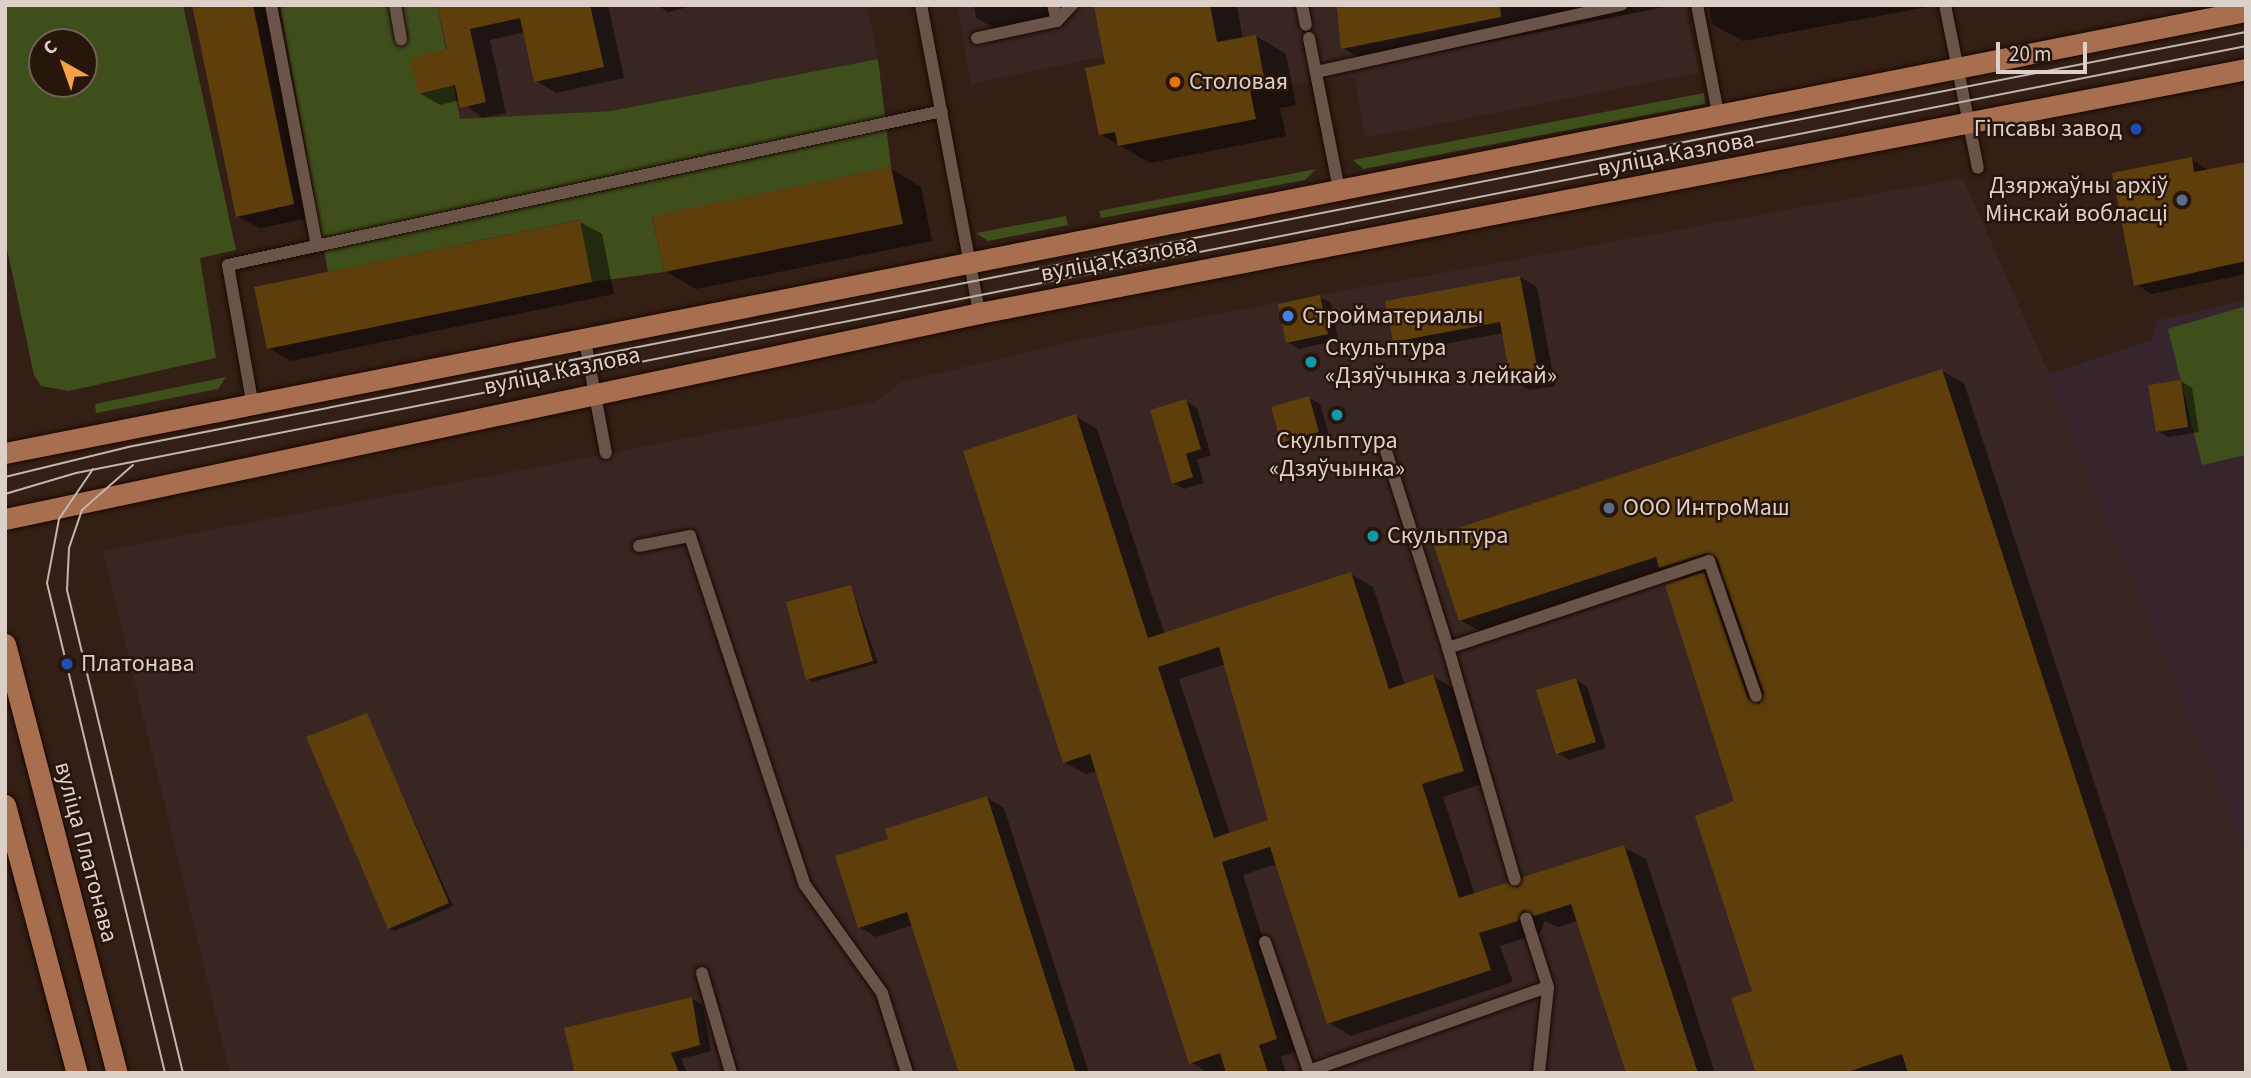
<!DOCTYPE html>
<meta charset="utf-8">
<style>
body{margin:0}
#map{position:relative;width:2251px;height:1078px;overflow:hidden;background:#331f15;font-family:"Source Sans 3",sans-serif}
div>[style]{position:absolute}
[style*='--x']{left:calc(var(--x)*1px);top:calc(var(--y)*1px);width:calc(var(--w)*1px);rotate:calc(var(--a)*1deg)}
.industrial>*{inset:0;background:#392622}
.education>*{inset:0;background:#37252e}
.green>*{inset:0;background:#3f4f1b}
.shadow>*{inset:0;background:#0007}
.building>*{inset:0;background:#5e3f0c}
.roads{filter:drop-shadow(0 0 2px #1a0802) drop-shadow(0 0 2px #1a0802)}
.lane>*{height:12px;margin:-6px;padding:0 6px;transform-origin:6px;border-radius:6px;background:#6a5348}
.primary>*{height:21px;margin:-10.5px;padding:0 10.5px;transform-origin:10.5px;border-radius:10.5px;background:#a86e50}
.tram>*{height:2px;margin:-1px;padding:0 1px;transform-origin:1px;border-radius:1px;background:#c3b5ae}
.dots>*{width:19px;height:19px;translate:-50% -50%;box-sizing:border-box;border:4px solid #28150c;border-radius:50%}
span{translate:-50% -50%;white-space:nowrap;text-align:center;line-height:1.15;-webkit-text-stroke:5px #28150c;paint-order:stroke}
.poi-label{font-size:24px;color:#ddd0c9}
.left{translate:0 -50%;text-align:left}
.right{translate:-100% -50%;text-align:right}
.street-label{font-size:24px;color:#ddd0c9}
.frame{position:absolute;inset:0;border:7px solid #ddd0c9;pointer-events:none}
.north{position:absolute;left:28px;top:28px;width:70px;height:70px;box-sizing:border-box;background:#28150c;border:2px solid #706058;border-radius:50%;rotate:320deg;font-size:19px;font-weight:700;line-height:28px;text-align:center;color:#ddd0c9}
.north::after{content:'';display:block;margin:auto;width:24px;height:32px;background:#f5a346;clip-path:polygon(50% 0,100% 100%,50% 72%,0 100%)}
.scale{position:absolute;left:1996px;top:42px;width:91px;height:32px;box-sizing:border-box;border:4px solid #ddd0c9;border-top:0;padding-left:9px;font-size:21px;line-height:24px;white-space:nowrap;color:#ddd0c9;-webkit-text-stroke:5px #28150c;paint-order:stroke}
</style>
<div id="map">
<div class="industrial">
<div style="clip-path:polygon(437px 5px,867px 5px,878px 59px,611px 111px,460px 120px)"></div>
<div style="clip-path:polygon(957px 5px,1684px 5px,1699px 73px,1365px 138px,1355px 77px,1266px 88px,1250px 91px,1256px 119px,1118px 146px,1115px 132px,1099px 135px,1085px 68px,1105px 64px,1104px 56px,971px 84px)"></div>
<div style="clip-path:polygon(1963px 178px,2096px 481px,2246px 853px,2246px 1073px,230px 1073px,103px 551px,874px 402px,902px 382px,1096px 336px)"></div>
</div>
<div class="education">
<div style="clip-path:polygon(2246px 300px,2246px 853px,2046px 375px,2152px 340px,2156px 321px)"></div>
</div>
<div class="green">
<div style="clip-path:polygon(evenodd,5px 5px,183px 5px,236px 250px,200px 258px,216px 358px,69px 391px,41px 386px,34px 375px,5px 240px,5px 5px,84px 42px,84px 84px,42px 84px,42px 42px,84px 42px)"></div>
<div style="clip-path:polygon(280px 5px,437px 5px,460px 119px,611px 111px,878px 59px,891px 167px,652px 217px,664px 272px,592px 282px,579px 220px,328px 272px)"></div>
<div style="clip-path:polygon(1704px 93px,1705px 104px,1363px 169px,1353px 160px)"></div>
<div style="clip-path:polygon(1316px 169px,1305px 180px,1101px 218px,1099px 211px)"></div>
<div style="clip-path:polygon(1066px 216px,1068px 225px,988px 241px,976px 233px)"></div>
<div style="clip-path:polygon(2246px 306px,2246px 455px,2202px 465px,2168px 329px)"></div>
<div style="clip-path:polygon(226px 377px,218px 389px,96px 413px,95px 404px)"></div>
</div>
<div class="shadow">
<div style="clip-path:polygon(194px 5px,272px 5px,315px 217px,260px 228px,237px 216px)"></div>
<div style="clip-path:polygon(439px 5px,608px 5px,624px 78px,556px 93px,536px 81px,525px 32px,490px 40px,506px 113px,482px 118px,460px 100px,440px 105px,419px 93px,449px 51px)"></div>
<div style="clip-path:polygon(657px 5px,696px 5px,668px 12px)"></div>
<div style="clip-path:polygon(974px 5px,1060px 5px,1063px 19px,998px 30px,976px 18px)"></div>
<div style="clip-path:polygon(1110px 5px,1237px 5px,1243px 39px,1256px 36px,1286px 54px,1296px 105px,1280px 108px,1286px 136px,1150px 163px,1100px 134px)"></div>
<div style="clip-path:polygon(1335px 5px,1675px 5px,1373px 65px,1342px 48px)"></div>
<div style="clip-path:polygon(1709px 5px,1933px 5px,1933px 6px,1743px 41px,1712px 24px)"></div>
<div style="clip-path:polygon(2191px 159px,2209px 171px,2246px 164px,2246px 274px,2152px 294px,2135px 284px)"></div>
<div style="clip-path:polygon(891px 169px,921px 187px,932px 241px,696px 289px,665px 271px)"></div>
<div style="clip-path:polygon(580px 222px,602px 234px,614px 294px,291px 361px,269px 348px)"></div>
<div style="clip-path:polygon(1520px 277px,1537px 287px,1555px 386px,1529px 390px,1512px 380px,1504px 333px,1411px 350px,1394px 340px)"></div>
<div style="clip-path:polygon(1319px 297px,1331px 303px,1338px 340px,1299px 349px,1288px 342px)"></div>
<div style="clip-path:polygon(evenodd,1942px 371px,1964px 383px,2189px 1073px,1758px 1073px,1737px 802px,1684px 581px,1669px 572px,1483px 633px,1460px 620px,1942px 371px,1723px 571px,1729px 589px,1705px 575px,1723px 571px)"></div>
<div style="clip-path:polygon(2181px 381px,2192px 388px,2199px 432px,2169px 437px,2157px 431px)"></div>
<div style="clip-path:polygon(1309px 398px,1320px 404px,1330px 438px,1294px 448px,1283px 442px)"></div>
<div style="clip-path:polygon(1186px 401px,1197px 408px,1211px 455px,1197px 460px,1204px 483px,1184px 489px,1173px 483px)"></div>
<div style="clip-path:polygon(evenodd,1075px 416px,1097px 429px,1165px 635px,1351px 574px,1373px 587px,1405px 685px,1432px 676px,1455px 689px,1485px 783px,1443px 797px,1475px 895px,1519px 890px,1623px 847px,1646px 859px,1715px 1073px,1628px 1073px,1577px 921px,1558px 927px,1545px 921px,1540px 933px,1500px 946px,1513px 982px,1351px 1036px,1329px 1023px,1277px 864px,1243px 875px,1298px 1051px,1281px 1057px,1286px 1073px,1208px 1073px,1191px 1062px,1097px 771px,1086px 774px,1064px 762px,1075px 416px,1226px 664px,1270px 821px,1230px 834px,1179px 679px,1226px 664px)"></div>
<div style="clip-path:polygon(851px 586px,878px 663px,813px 682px,808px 679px)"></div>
<div style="clip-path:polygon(1576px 680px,1587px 686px,1606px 748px,1569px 760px,1558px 753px)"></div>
<div style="clip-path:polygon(366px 715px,453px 906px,395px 931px,389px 928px)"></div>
<div style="clip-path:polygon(987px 798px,1004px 808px,1089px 1073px,960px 1073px,913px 925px,876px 937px,859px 927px,890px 840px)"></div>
<div style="clip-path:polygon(691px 998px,703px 1005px,711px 1051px,681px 1059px,687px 1073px,577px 1073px)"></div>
</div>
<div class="building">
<div style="clip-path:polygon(192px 5px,253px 5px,294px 204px,236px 217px)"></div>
<div style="clip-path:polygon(437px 5px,590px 5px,604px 67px,534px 82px,520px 18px,470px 29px,486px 102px,460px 108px,455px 85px,418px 94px,410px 58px,447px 49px)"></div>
<div style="clip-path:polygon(1094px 5px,1210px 5px,1217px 42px,1256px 35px,1266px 88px,1250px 91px,1256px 119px,1118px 146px,1115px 132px,1099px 135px,1085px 68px,1105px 64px)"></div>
<div style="clip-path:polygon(1336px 5px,1500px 5px,1501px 17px,1341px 49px)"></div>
<div style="clip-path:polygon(2192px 157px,2194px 172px,2246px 162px,2246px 261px,2134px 286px,2112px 173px)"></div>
<div style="clip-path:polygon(891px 167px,903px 224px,664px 272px,652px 216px)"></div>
<div style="clip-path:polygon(580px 220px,592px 282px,267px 349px,254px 287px)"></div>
<div style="clip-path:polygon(1520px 276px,1539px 377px,1511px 382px,1500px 322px,1393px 342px,1385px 301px)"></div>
<div style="clip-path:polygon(1320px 295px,1328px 334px,1286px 343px,1278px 304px)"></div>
<div style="clip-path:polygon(1942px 369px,2172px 1073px,1908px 1073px,1902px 1054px,1844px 1073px,1756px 1073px,1731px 998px,1752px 991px,1695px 816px,1734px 801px,1665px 585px,1704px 572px,1748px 699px,1759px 704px,1764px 693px,1717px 558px,1707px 553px,1659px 568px,1656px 557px,1459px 621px,1431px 537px)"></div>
<div style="clip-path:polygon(2181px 380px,2188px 427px,2156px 432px,2148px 385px)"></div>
<div style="clip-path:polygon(1309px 396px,1319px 432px,1281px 443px,1271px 407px)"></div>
<div style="clip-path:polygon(1186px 399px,1201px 449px,1186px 454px,1193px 477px,1172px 484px,1150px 410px)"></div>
<div style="clip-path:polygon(evenodd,1076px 414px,1148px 638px,1351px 572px,1389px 689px,1433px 674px,1464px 771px,1422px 784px,1459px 898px,1507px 883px,1518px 888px,1523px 877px,1624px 845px,1698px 1073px,1626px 1073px,1571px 904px,1534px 916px,1523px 910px,1518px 921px,1479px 933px,1491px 970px,1327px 1024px,1270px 847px,1222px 862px,1277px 1039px,1259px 1045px,1268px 1073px,1226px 1073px,1220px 1053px,1189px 1064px,1090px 754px,1063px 763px,963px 451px,1076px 414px,1219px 647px,1268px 820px,1214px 838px,1158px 667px,1219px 647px)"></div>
<div style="clip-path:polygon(851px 585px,873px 661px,806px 680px,786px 602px)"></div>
<div style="clip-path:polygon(1576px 678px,1596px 742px,1556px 754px,1536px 690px)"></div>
<div style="clip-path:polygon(367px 713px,449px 903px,388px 929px,306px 737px)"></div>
<div style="clip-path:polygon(987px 796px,1076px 1073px,959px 1073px,907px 912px,858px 928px,835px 856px,888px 839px,885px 829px)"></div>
<div style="clip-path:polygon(692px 997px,700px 1045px,671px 1053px,679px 1073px,575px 1073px,564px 1028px)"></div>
</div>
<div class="roads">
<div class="lane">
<div style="--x:271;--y:5;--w:245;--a:79.2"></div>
<div style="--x:395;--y:5;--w:35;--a:80"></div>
<div style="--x:921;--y:5;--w:313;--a:79.3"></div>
<div style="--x:1302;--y:5;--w:20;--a:79"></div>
<div style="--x:1697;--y:5;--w:110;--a:79"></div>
<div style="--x:1945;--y:5;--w:166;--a:78.6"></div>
<div style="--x:1057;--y:21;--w:22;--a:-47"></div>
<div style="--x:977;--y:38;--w:82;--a:-12"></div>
<div style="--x:1057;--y:21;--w:16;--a:-104"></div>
<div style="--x:1309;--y:38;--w:154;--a:78.8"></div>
<div style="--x:1316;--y:72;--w:313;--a:-12.4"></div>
<div style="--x:584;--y:336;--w:119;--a:79.4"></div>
<div style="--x:252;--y:401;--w:138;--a:-100"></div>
<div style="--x:228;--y:265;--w:730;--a:-12.17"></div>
<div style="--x:1386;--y:451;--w:207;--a:72.5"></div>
<div style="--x:1448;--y:648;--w:275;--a:-18.4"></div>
<div style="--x:1709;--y:561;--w:143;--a:70.8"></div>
<div style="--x:639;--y:546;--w:52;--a:-11.1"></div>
<div style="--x:690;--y:536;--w:367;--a:71.8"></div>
<div style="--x:805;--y:885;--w:133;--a:54.5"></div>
<div style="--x:882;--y:993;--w:84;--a:72.6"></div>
<div style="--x:1448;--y:648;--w:241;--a:73.9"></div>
<div style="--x:1265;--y:942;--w:136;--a:71.2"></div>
<div style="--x:1309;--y:1071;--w:253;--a:-19.4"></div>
<div style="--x:1548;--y:987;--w:72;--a:-107.7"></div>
<div style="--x:702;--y:973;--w:104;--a:73.8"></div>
<div style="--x:1539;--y:1073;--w:86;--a:-84"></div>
</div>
<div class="primary">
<div style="--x:5;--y:453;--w:2284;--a:-11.16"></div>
<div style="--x:5;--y:519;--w:996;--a:-11.94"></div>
<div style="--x:979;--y:313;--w:1290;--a:-10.9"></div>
<div style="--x:5;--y:644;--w:443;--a:75.4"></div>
<div style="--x:5;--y:805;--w:278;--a:75"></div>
</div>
</div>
<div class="tram">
<div style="--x:133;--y:465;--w:68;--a:138.6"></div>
<div style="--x:82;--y:510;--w:40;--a:108.9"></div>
<div style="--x:69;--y:548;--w:42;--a:92.7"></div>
<div style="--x:67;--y:590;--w:497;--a:76.5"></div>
<div style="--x:93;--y:469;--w:60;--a:124.2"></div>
<div style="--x:59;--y:519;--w:65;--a:100.6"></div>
<div style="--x:47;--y:583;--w:504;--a:76.46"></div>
<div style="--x:5;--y:477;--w:127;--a:-13.7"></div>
<div style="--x:128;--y:447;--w:2158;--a:-11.09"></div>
<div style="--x:5;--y:494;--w:74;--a:-16.5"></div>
<div style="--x:76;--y:473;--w:2212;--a:-11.13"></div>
</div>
<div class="dots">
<div style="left:1175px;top:82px;background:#e8710a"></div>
<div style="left:2136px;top:129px;background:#1a4fb4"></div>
<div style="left:2182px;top:200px;background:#5c6f8a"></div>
<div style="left:1288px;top:316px;background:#3f7fe0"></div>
<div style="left:1311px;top:362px;background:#0f9aa8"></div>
<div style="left:1337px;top:415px;background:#0f9aa8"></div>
<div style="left:1609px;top:508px;background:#5c6f8a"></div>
<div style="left:1373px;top:536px;background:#0f9aa8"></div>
<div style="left:67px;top:664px;background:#1a4fb4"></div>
</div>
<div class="poi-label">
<span class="left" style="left:1189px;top:82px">Столовая</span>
<span class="right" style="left:2122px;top:129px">Гіпсавы завод</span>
<span class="right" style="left:2168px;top:200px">Дзяржаўны архіў<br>Мінскай вобласці</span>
<span class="left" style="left:1302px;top:316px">Стройматериалы</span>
<span class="left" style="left:1325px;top:362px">Скульптура<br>«Дзяўчынка з лейкай»</span>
<span style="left:1337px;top:455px">Скульптура<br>«Дзяўчынка»</span>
<span class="left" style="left:1623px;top:508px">ООО ИнтроМаш</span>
<span class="left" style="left:1387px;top:536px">Скульптура</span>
<span class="left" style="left:81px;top:664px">Платонава</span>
</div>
<div class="street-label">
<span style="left:1676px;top:154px;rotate:-11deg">вуліца Казлова</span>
<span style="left:1119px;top:259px;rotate:-11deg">вуліца Казлова</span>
<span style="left:562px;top:371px;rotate:-12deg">вуліца Казлова</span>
<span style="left:86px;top:852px;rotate:75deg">вуліца Платонава</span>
</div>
<div class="frame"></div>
<div class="north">С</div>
<div class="scale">20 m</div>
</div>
